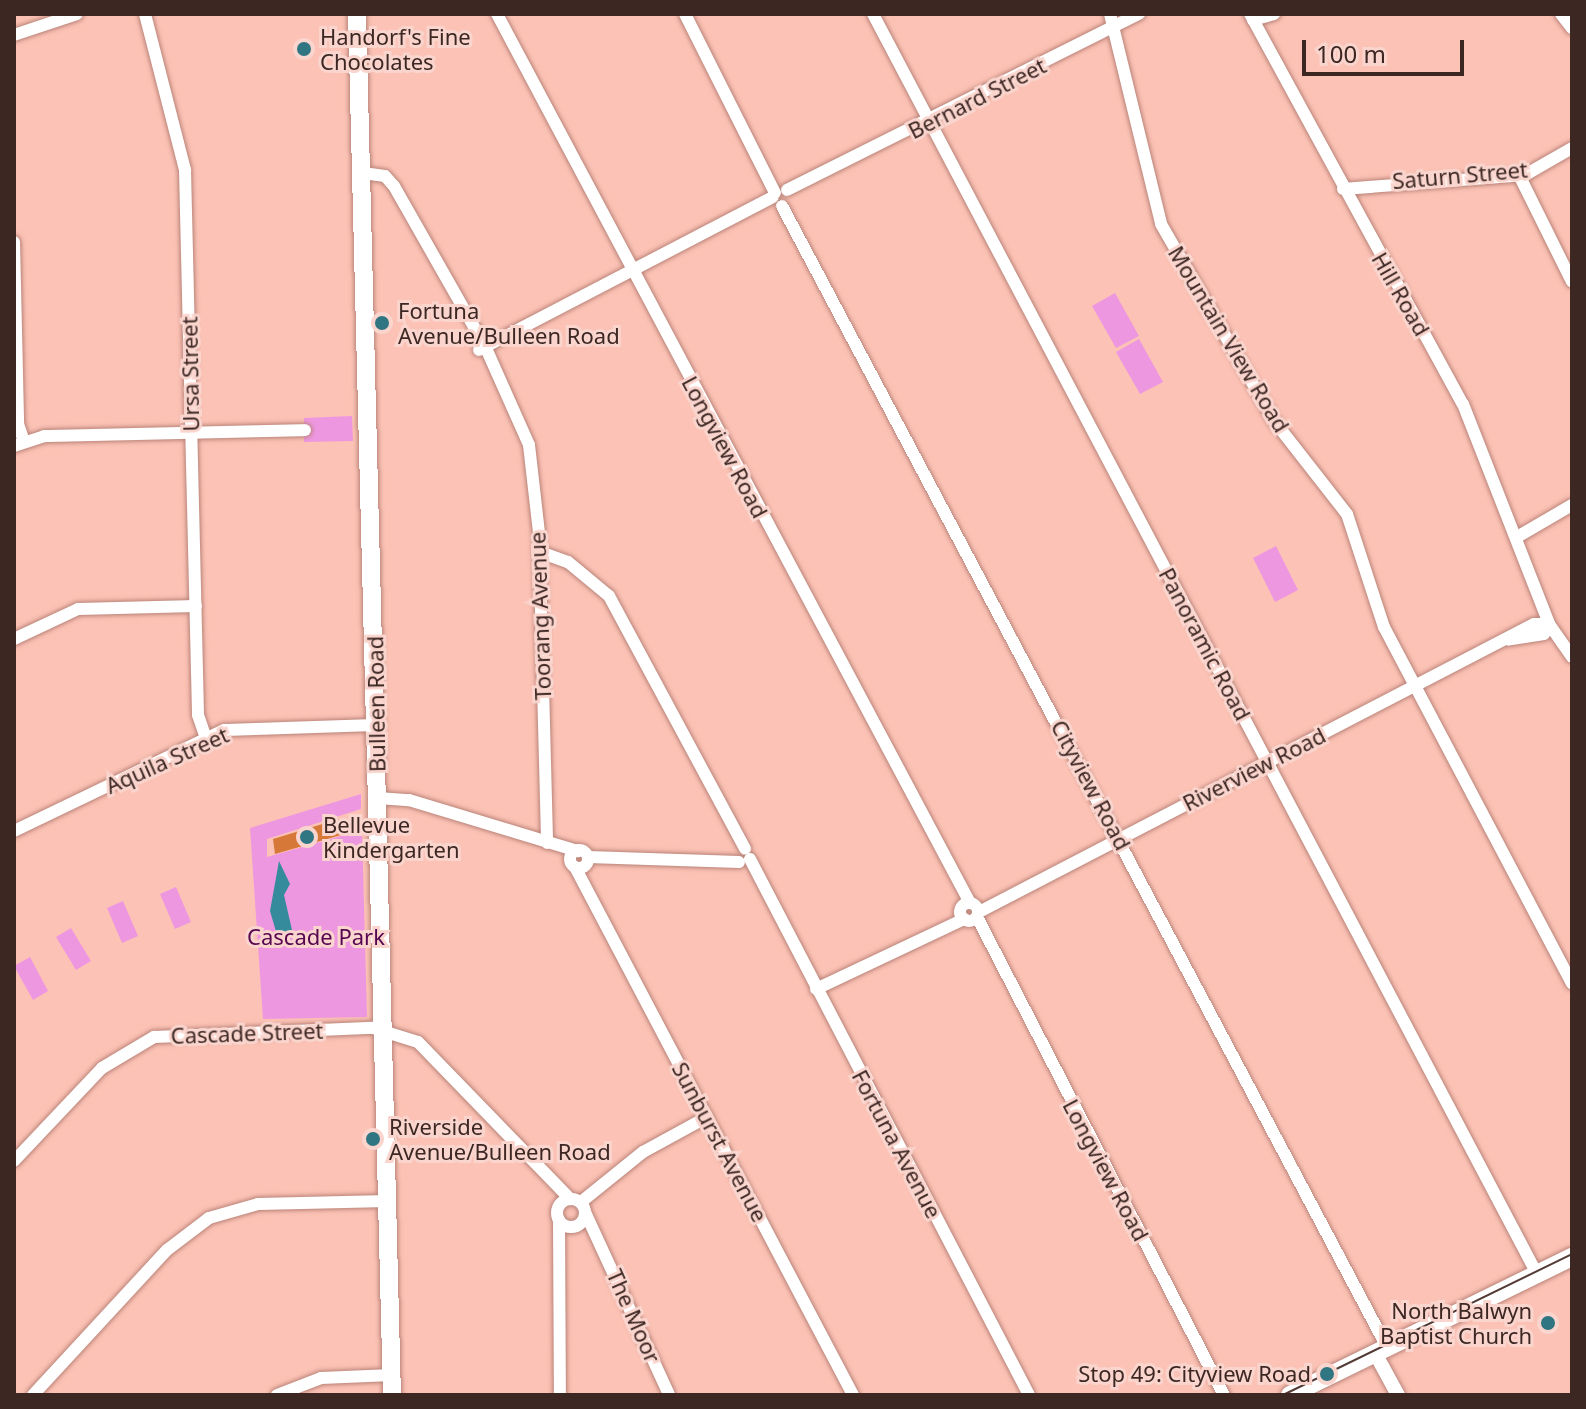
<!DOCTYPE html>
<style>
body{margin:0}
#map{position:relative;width:1586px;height:1409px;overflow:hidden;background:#fcc2b5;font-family:"Noto Sans",sans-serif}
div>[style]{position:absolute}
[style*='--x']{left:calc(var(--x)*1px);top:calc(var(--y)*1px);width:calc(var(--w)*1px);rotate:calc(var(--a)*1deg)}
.green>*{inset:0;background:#ee97e1}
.water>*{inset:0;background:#358b9b}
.building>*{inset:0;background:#d67837}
.roads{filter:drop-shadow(0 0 2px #ba8479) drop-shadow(0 0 2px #ba8479)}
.minor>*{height:12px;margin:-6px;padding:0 6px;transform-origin:6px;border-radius:6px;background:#fff}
.minor>.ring{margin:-6px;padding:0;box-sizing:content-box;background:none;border:12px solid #fff;border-radius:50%}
.tertiary>*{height:14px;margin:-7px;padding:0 7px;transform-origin:7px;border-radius:7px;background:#fff}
.primary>*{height:18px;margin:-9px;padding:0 9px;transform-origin:9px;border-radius:9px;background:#fff}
.tram>*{height:2px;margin:-1px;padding:0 1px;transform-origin:1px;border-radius:1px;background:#543a35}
.dots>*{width:22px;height:22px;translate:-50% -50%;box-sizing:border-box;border:4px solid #f9d5ce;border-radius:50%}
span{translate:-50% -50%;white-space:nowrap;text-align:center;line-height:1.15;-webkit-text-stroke:6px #f9d5ce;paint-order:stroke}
.poi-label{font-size:22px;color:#3d2723}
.left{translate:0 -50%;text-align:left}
.right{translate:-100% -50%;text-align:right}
.street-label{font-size:22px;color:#3d2723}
.park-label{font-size:22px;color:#570650}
.frame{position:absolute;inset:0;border:16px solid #3d2723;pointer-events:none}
.scale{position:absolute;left:1302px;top:40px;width:162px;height:36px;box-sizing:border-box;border:4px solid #3d2723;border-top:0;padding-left:10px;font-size:24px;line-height:28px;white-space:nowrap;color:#3d2723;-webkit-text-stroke:6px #f9d5ce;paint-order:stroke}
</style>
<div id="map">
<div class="green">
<div style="clip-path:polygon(1115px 293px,1139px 336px,1116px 348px,1092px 306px)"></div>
<div style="clip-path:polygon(1139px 339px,1163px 382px,1140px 394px,1116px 352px)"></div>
<div style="clip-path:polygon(352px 416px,353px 441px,304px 442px,304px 418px)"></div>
<div style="clip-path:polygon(1276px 546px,1298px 590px,1275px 602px,1253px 558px)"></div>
<div style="clip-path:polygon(361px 794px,361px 809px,267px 839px,267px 857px,362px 830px,367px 1017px,263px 1019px,250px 828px)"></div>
<div style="clip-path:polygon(176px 887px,191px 922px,175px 929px,160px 894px)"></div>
<div style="clip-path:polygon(123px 901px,138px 936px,122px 943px,107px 908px)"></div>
<div style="clip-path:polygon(71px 928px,91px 961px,76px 970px,56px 937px)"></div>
<div style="clip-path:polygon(30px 957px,48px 991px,33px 1000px,14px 966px)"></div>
</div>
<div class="water">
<div style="clip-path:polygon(279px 861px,290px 884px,284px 895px,292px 930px,277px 935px,270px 911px)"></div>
</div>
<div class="building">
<div style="clip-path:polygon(339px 819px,341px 835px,275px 854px,273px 839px)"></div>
</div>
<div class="roads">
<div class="minor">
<div style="--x:145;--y:14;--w:161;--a:75.6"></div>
<div style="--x:185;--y:170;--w:545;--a:88.63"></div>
<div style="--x:198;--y:715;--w:24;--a:71"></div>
<div style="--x:497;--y:14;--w:1007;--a:61.98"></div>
<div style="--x:685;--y:14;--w:200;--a:63.3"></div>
<div style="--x:873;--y:14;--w:1424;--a:62.21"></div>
<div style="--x:1110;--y:14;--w:216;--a:76.3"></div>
<div style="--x:1161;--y:224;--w:228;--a:60.1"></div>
<div style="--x:1275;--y:422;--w:117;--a:52"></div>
<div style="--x:1347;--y:514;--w:119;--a:71.9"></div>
<div style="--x:1384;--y:627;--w:403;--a:62.2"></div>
<div style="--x:1250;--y:14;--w:444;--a:61.4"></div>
<div style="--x:1463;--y:404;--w:236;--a:68.6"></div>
<div style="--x:1549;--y:624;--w:40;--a:55.1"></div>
<div style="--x:1561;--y:14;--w:18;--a:52"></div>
<div style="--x:1253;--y:20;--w:22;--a:-16"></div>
<div style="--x:14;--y:35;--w:66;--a:-18.4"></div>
<div style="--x:363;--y:173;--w:22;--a:8"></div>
<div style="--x:385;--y:176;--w:13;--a:48"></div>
<div style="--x:394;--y:186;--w:184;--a:60.4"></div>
<div style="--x:485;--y:346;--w:108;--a:66"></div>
<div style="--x:529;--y:445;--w:89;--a:83.5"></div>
<div style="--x:539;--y:533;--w:310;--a:88.5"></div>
<div style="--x:1519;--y:175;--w:119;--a:63.6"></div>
<div style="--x:1343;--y:189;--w:183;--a:-4.4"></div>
<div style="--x:1525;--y:175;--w:54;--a:-29.9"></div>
<div style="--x:787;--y:190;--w:394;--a:-26.6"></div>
<div style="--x:782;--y:206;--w:1291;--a:62.07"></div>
<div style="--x:14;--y:242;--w:182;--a:88.7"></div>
<div style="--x:18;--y:424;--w:18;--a:71"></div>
<div style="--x:479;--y:350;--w:331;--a:-27.5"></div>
<div style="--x:14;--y:446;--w:32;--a:-18"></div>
<div style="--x:44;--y:436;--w:261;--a:-1.3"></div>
<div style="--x:1517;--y:537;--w:64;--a:-30.2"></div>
<div style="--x:540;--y:552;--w:30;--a:20"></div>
<div style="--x:568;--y:562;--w:53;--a:39.7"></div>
<div style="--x:609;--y:596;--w:287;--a:61.7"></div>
<div style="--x:14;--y:639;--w:71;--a:-25.1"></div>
<div style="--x:78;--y:609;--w:118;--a:-1.5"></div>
<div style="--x:378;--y:798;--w:31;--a:4"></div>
<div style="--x:409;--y:800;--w:177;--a:16.8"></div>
<div style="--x:14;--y:831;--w:233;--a:-25.7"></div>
<div style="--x:224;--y:730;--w:152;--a:-1.9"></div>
<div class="ring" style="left:570px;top:850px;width:6px;height:6px"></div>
<div style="--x:588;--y:857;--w:151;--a:1.9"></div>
<div style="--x:750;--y:859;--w:604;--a:62.5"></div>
<div style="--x:575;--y:867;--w:597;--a:62.23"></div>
<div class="ring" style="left:960px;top:903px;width:6px;height:6px"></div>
<div style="--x:979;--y:912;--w:625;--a:-27.43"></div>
<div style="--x:1534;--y:624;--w:15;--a:0"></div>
<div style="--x:1549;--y:624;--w:11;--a:117"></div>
<div style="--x:1544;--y:634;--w:36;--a:171"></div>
<div style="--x:977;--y:917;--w:538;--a:62.67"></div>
<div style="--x:816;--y:989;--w:164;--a:-25.3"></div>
<div style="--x:14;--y:1161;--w:128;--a:-46.6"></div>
<div style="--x:102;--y:1068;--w:61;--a:-30.8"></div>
<div style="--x:154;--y:1037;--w:219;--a:-2.4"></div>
<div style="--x:373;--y:1028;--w:47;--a:17.3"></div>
<div style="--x:418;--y:1042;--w:219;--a:45.9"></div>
<div class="ring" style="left:557px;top:1199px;width:16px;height:16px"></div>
<div style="--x:581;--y:1202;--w:80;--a:-38.9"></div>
<div style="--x:643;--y:1152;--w:73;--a:-28.7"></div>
<div style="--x:585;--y:1212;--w:201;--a:65.3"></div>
<div style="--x:559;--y:1220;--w:175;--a:89.7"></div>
<div style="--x:33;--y:1395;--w:197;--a:-47.3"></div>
<div style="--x:167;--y:1250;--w:53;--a:-37.3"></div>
<div style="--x:209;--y:1218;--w:51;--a:-15.9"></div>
<div style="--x:258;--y:1204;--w:130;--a:-1.3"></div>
<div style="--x:277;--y:1395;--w:47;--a:-21.1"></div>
<div style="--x:321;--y:1378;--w:71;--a:-2.4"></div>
</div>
<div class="tertiary">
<div style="--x:1375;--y:1353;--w:48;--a:61.3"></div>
</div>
<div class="primary">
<div style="--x:357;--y:14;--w:1381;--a:88.55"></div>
<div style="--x:1290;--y:1395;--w:314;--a:-26.1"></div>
</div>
</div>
<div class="tram">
<div style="--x:1283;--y:1395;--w:322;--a:-26"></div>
</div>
<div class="dots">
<div style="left:304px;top:49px;background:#2f7582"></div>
<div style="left:382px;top:323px;background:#2f7582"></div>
<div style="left:307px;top:837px;background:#2f7582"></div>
<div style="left:373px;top:1139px;background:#2f7582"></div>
<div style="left:1548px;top:1323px;background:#2f7582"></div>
<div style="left:1327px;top:1374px;background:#2f7582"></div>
</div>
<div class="poi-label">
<span class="left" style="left:320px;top:49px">Handorf's Fine<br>Chocolates</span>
<span class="left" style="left:398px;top:323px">Fortuna<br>Avenue/Bulleen Road</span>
<span class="left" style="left:323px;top:837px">Bellevue<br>Kindergarten</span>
<span class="left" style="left:389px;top:1139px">Riverside<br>Avenue/Bulleen Road</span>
<span class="right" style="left:1532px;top:1323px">North Balwyn<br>Baptist Church</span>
<span class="right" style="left:1311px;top:1374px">Stop 49: Cityview Road</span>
</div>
<div class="street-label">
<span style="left:977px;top:98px;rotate:-27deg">Bernard Street</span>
<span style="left:1460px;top:175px;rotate:-5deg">Saturn Street</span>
<span style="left:1401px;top:294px;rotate:60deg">Hill Road</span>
<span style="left:1229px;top:339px;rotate:59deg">Mountain View Road</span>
<span style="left:190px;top:374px;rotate:-91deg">Ursa Street</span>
<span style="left:725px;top:447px;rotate:62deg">Longview Road</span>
<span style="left:540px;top:616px;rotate:-92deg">Toorang Avenue</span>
<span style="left:1205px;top:644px;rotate:62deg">Panoramic Road</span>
<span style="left:376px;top:704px;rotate:-91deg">Bulleen Road</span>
<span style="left:167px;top:760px;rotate:-24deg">Aquila Street</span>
<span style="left:1254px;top:769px;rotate:-27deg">Riverview Road</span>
<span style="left:1091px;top:785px;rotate:62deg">Cityview Road</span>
<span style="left:247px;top:1033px;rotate:-2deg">Cascade Street</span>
<span style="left:720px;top:1142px;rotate:62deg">Sunburst Avenue</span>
<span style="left:897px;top:1144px;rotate:62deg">Fortuna Avenue</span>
<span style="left:1106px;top:1170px;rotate:62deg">Longview Road</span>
<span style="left:634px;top:1316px;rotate:66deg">The Moor</span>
</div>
<div class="park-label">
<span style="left:316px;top:937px">Cascade Park</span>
</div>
<div class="frame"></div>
<div class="scale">100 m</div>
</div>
